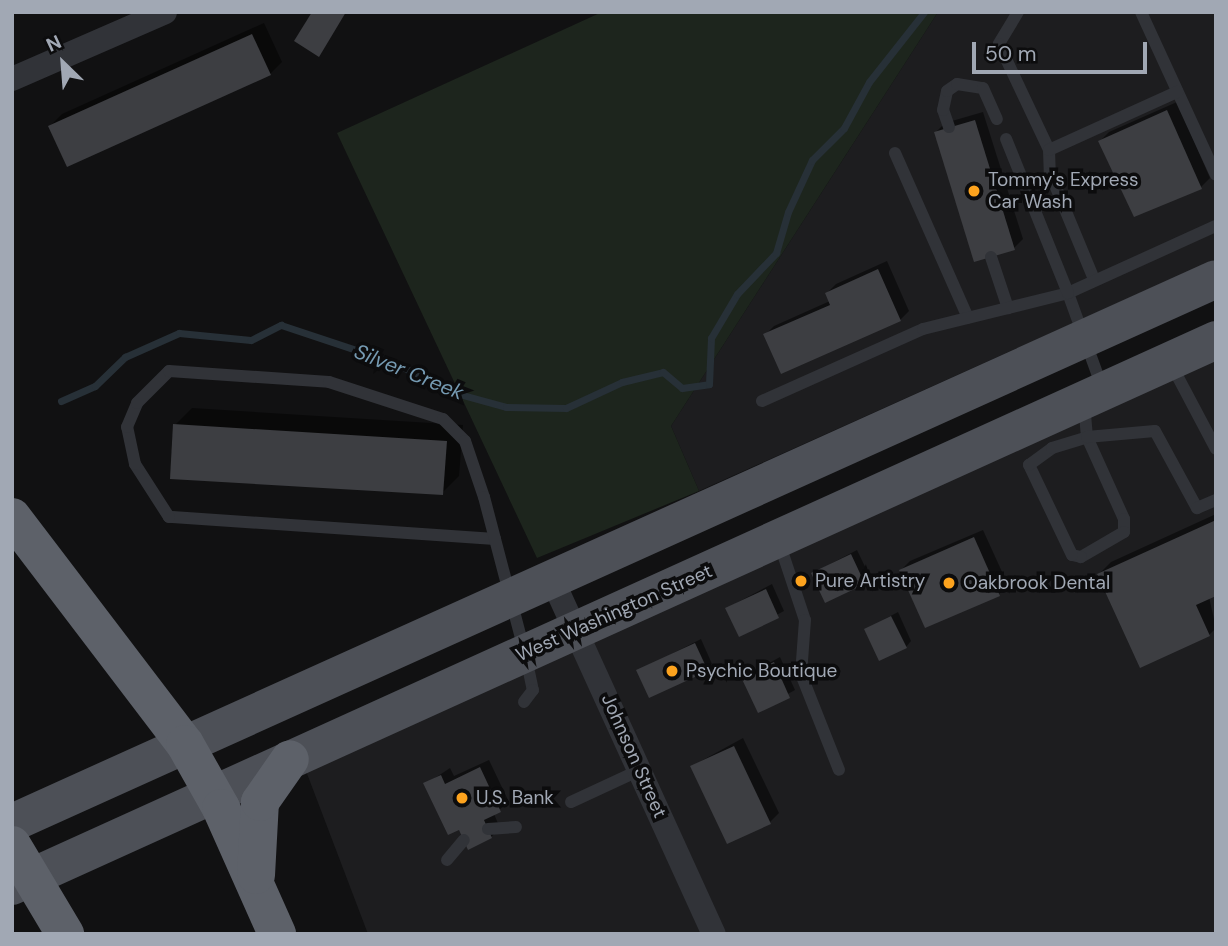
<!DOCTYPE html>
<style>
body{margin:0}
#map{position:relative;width:1228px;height:946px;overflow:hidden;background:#111112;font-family:"DM Sans",sans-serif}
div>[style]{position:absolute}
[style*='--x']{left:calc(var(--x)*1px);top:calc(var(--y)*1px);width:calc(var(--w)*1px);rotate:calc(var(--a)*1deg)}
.built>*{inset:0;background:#1d1d1f}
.green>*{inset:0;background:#1d251d}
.shadow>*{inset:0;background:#0007}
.stream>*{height:7px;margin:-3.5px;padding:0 3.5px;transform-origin:3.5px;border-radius:3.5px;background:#273037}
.building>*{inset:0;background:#3d3e42}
.service>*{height:12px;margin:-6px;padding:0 6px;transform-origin:6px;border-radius:6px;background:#313338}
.minor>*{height:24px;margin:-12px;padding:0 12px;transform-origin:12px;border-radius:12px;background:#313338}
.primary>*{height:38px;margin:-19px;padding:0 19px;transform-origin:19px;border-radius:19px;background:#4d5057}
.motorway>*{height:38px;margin:-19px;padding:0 19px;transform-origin:19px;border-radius:19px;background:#5d6169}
.motorway-bridge>*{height:38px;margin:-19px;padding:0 19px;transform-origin:19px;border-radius:19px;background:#5d6169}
.dots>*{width:19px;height:19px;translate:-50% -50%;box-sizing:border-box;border:4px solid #0c0c0d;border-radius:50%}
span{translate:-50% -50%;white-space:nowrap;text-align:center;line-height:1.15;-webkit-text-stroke:7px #0c0c0d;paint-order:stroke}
.poi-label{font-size:19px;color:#a1a8b4}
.left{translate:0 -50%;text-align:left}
.street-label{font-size:19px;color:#a1a8b4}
.water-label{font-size:21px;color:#759ab2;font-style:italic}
.frame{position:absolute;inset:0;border:14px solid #a1a8b4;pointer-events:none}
.north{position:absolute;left:28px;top:28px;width:70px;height:70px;-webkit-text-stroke:5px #0c0c0d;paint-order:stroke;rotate:335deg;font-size:19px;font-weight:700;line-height:28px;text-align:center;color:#a1a8b4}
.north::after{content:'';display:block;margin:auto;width:24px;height:32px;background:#a1a8b4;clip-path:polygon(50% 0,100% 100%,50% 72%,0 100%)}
.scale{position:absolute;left:972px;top:42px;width:175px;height:32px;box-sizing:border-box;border:4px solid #a1a8b4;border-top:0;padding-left:9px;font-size:21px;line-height:24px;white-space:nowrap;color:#a1a8b4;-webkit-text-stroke:5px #0c0c0d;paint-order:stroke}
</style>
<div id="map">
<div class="built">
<div style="clip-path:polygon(938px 12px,1216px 12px,1216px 259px,699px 491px,671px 426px)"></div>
<div style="clip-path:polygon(1216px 357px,1216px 934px,368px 934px,306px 771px)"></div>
</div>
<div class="green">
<div style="clip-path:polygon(602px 12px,938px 12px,671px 426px,699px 491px,537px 558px,337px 133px)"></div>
</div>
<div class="shadow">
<div style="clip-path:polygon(264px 23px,282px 62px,270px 74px,50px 126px,62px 114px)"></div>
<div style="clip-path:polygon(1177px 102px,1210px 178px,1201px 187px,1100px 141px,1109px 132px)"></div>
<div style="clip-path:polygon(983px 112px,1023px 239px,1014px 248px,936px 132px,945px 123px)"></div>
<div style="clip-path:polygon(887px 261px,909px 311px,900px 320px,765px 335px,774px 326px,830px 301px,827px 293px,836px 284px)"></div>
<div style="clip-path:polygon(192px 408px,463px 425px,459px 476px,442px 493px,175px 425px)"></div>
<div style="clip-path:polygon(1216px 514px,1216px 594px,1209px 597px,1216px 628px,1209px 635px,1099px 574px,1111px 562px)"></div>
<div style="clip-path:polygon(983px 530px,1008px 585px,999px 594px,901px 570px,910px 561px)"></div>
<div style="clip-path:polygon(857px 550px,870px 577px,864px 583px,813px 573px)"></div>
<div style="clip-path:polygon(772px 584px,784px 611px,739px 635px,727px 608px)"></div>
<div style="clip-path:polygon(898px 612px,911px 641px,906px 647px,866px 629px)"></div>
<div style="clip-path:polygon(701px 639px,712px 664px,707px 669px,638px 671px)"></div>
<div style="clip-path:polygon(780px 657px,795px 690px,759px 710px,744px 677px)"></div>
<div style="clip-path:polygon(743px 738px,779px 813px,770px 822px,692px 766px)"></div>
<div style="clip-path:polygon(489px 760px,509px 802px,494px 814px,500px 828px,491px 837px,460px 827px,426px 784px,450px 768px,454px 776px)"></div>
</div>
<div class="stream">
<div style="--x:61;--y:401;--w:37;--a:-24"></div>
<div style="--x:95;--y:386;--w:42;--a:-44"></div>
<div style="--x:125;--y:357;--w:59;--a:-24"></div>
<div style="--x:179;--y:333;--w:72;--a:5.6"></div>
<div style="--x:251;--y:340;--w:34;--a:-27"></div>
<div style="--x:281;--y:325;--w:120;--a:18.4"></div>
<div style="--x:395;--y:363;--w:60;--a:27.8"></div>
<div style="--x:448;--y:391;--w:60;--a:15.4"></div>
<div style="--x:506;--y:407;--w:60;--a:1"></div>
<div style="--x:566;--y:408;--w:62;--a:-24.9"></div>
<div style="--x:622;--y:382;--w:42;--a:-13.7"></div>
<div style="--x:663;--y:372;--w:25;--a:40"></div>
<div style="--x:682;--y:388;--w:27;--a:-8"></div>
<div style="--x:709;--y:384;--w:46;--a:-87.5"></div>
<div style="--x:711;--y:338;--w:51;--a:-59.4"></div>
<div style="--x:737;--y:294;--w:57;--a:-46.4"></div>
<div style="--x:776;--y:253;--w:43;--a:-73.7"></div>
<div style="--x:788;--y:212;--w:57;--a:-65.2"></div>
<div style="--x:812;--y:160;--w:45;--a:-45"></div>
<div style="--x:844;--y:128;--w:52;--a:-61.5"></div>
<div style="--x:869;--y:82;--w:89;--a:-51.8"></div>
</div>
<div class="building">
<div style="clip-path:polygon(312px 12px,346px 12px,319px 57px,294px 41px)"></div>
<div style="clip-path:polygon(252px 34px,271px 75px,67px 167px,48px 126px)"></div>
<div style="clip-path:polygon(1167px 110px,1202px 189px,1134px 217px,1098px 141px)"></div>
<div style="clip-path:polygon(975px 120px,1015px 250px,974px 262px,934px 132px)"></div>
<div style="clip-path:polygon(878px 269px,901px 321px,781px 374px,763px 334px,830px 305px,825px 293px)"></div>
<div style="clip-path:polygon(173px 424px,447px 441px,443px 495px,170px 479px)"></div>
<div style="clip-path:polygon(1216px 520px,1216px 596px,1196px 605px,1210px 636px,1140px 668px,1097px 574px)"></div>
<div style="clip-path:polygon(974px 537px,1000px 596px,925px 628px,899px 570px)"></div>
<div style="clip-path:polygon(851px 554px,865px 584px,825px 603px,811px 573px)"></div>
<div style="clip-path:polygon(766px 589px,779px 618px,739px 637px,725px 608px)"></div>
<div style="clip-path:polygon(891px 616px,907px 648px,879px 661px,864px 629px)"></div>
<div style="clip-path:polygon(695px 643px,708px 671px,649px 698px,636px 670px)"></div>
<div style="clip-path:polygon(774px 662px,790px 698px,758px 713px,741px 677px)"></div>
<div style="clip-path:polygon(734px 746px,771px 824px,727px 844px,690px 766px)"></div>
<div style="clip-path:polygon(480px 767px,501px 812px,484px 820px,492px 838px,468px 850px,459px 830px,448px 835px,423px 783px,441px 775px,445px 784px)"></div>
</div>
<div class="service">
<div style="--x:1018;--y:12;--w:37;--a:121"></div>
<div style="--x:999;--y:44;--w:117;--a:64.7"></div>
<div style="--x:1049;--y:150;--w:23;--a:88"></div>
<div style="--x:1050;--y:173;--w:115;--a:67.5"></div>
<div style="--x:1141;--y:12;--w:179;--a:65.3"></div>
<div style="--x:949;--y:127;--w:18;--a:-109"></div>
<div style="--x:943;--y:110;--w:19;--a:-78"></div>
<div style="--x:947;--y:91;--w:12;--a:-35"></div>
<div style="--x:957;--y:84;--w:26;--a:9"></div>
<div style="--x:983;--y:88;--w:34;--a:66"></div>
<div style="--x:1049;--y:150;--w:141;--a:-24.4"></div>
<div style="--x:895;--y:153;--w:180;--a:66.1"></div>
<div style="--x:991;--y:257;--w:54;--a:71.6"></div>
<div style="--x:1171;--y:364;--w:96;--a:62.1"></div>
<div style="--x:1102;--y:387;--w:100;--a:-109.9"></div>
<div style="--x:1068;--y:293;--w:162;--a:-24.4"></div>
<div style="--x:762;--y:401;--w:176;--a:-24.1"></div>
<div style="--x:923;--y:329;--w:149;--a:-13.9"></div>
<div style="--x:1068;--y:293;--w:166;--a:-111.9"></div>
<div style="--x:1084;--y:403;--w:34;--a:85"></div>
<div style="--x:1087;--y:437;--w:90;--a:65.7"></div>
<div style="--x:1124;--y:519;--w:13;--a:90"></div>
<div style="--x:1124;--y:532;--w:50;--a:149.8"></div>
<div style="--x:1081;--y:557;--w:9;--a:-167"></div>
<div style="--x:1072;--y:555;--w:100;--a:-115.5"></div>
<div style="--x:1029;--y:465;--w:29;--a:-36"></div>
<div style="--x:1052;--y:448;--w:37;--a:-17"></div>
<div style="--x:1087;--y:437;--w:68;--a:-5"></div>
<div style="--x:1155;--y:431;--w:88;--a:61.4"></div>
<div style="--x:1197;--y:508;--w:21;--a:-23"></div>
<div style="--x:495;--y:539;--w:327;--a:-176.1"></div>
<div style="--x:169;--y:517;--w:63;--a:-122.7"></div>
<div style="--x:135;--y:464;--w:38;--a:-102"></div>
<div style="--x:127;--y:427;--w:26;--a:-67"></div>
<div style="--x:137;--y:403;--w:45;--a:-45"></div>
<div style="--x:169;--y:371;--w:160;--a:3.9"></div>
<div style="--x:329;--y:382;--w:120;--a:18"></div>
<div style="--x:443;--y:419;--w:31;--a:45"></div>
<div style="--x:465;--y:441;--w:59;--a:71.3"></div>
<div style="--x:484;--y:497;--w:161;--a:75.3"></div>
<div style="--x:525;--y:653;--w:38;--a:78"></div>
<div style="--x:533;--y:690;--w:15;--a:127"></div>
<div style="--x:779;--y:542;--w:82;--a:71.6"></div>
<div style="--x:805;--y:620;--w:54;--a:94.2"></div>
<div style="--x:801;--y:674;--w:103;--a:68.4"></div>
<div style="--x:571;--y:802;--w:76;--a:-24.9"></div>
<div style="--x:488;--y:829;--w:28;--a:-4"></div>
<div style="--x:447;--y:860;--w:26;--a:-50"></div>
</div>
<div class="minor">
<div style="--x:12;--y:79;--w:167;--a:-23.6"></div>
<div style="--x:552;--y:579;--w:390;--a:65.5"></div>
</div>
<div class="primary">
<div style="--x:12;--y:823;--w:1321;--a:-24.31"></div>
<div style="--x:12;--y:886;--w:1322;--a:-24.39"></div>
</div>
<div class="motorway">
<div style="--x:12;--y:517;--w:285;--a:52.7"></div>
<div style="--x:185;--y:744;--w:73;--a:60.6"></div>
<div style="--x:221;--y:808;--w:138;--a:66"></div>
<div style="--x:256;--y:875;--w:73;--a:-86.9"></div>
<div style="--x:260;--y:802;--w:52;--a:-55.1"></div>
</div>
<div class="motorway-bridge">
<div style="--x:12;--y:845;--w:104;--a:59.2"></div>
</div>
<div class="dots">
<div style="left:974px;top:191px;background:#fda31e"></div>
<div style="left:801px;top:581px;background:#fda31e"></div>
<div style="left:949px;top:583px;background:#fda31e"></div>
<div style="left:672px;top:671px;background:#fda31e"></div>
<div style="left:462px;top:798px;background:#fda31e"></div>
</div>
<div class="poi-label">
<span class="left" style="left:988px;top:191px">Tommy's Express<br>Car Wash</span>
<span class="left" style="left:815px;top:581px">Pure Artistry</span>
<span class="left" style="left:963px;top:583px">Oakbrook Dental</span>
<span class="left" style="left:686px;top:671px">Psychic Boutique</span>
<span class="left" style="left:476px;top:798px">U.S. Bank</span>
</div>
<div class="street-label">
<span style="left:614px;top:613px;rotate:-24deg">West Washington Street</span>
<span style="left:634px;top:756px;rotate:66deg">Johnson Street</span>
</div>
<div class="water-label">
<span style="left:409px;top:372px;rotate:22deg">Silver Creek</span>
</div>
<div class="frame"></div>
<div class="north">N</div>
<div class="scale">50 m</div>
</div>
